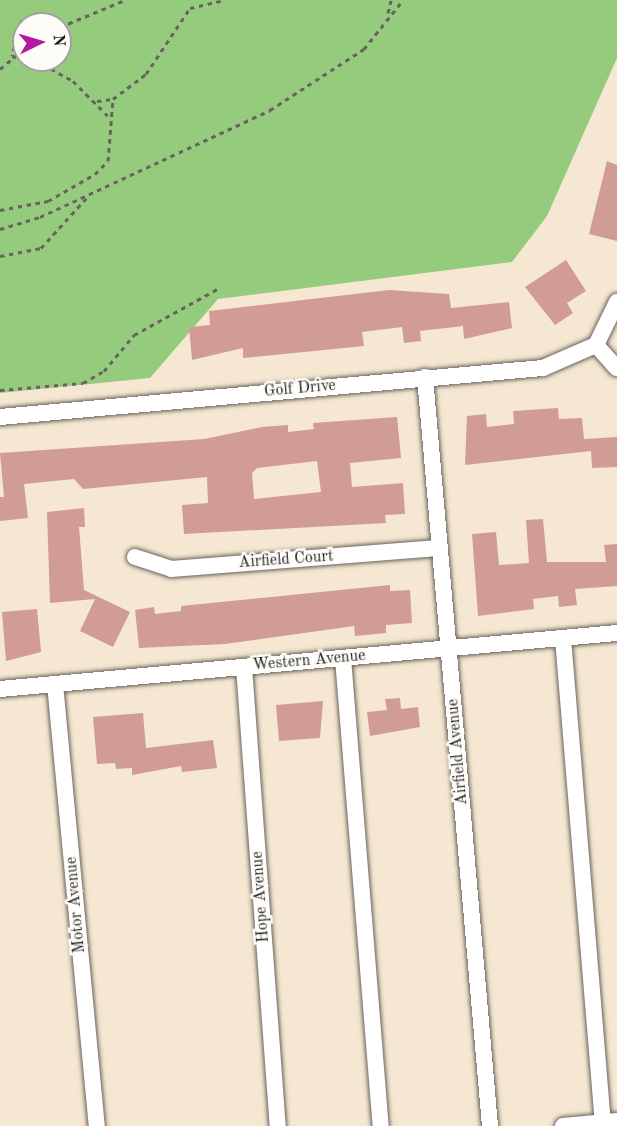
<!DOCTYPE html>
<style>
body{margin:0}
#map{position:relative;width:617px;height:1126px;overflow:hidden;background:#f6e7d2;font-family:"Old Standard TT",serif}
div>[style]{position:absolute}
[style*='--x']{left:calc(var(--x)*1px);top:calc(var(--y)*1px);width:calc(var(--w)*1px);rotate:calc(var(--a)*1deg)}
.green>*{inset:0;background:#95cb7d}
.building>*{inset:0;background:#d19c94}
.path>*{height:3px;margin-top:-1.5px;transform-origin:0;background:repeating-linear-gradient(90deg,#68635c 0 4.5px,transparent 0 9px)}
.roads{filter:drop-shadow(0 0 2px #68635c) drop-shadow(0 0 2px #68635c)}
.minor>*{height:16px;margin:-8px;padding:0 8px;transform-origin:8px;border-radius:8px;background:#fff}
span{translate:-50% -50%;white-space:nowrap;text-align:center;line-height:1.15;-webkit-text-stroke:5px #fdfcf7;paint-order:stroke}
.street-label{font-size:16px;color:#1c1c1c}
.north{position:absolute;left:12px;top:12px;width:60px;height:60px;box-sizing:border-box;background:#fdfcf7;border:2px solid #a3a29f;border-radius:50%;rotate:85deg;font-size:16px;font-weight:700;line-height:24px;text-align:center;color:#1c1c1c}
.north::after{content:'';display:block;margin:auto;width:21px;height:27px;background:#b5179e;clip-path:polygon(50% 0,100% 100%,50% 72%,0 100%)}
</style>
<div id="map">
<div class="green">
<div style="clip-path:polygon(evenodd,0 0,617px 0,617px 58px,547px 216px,512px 262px,218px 299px,150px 378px,0 393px,0 0,24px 24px,60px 24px,60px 60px,24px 60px,24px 24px)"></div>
</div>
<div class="building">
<div style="clip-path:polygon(607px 161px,617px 165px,617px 241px,589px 234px)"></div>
<div style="clip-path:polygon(566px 260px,586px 291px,567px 303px,573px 313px,555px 325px,525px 287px)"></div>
<div style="clip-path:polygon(389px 290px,449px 294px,451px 308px,509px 302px,512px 328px,464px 339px,463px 326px,420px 331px,421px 341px,404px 343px,402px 327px,362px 332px,364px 346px,243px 358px,243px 348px,192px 360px,189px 327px,210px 325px,209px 311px)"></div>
<div style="clip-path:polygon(558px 408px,559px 419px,582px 418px,584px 439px,617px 437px,617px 467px,592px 468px,591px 451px,465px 465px,467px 416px,486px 414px,487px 427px,514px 424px,513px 411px)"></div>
<div style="clip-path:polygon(evenodd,397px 417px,401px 458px,350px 463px,352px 487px,403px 483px,405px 514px,385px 515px,386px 523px,184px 534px,182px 505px,208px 503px,207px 477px,83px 489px,74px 479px,24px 484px,28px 518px,0 521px,0 497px,4px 497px,0 453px,204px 439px,262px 427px,288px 425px,288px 432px,314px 429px,313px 423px,397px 417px,317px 461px,321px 492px,254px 499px,252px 473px,257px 468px,317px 461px)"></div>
<div style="clip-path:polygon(84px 508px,85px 527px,79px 527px,84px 590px,130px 612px,113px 647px,80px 631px,95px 599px,50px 603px,47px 512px)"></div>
<div style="clip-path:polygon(543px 519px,547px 562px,606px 562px,604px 545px,617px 544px,617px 586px,575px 589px,577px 605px,559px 607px,558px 596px,533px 599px,534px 609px,478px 616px,472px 534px,496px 532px,499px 565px,529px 563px,526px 520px)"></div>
<div style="clip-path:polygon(390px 585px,390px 591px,410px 590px,412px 623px,386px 625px,386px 633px,355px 636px,354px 626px,225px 644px,139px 648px,135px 610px,154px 607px,155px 614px,181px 611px,181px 606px)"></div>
<div style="clip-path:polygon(37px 609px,41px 652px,6px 661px,2px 612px)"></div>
<div style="clip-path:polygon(400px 698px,401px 709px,418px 707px,420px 727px,370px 736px,367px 712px,387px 710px,385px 699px)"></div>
<div style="clip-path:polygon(323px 701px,320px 738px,279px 741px,276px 705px)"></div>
<div style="clip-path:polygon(143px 713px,146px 748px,213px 740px,217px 768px,182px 772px,181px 766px,132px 775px,132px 768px,116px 769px,115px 763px,97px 764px,93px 717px)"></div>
</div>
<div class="path">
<div style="--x:388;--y:13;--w:13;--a:-77"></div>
<div style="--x:22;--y:20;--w:37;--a:106"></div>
<div style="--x:12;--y:56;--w:12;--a:9"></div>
<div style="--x:60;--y:27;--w:70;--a:-22.6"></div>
<div style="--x:35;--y:60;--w:43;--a:28.9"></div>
<div style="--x:73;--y:81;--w:49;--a:45"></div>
<div style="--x:0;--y:69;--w:31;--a:-40"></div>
<div style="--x:97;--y:101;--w:16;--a:-7"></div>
<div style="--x:0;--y:210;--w:49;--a:-10.6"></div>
<div style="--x:48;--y:201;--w:54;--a:-29.9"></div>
<div style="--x:95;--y:174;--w:18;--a:-45"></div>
<div style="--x:108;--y:161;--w:62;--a:-85.4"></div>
<div style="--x:113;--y:99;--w:41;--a:-37.1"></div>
<div style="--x:146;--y:74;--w:79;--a:-56.3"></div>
<div style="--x:190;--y:8;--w:35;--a:-13"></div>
<div style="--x:0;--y:229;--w:42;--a:-16.7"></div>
<div style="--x:40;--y:217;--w:254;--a:-24.9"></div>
<div style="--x:270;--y:110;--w:112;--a:-33"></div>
<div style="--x:364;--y:49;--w:63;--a:-51.5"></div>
<div style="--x:0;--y:256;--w:42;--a:-11"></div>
<div style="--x:41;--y:248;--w:72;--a:-47.8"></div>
<div style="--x:0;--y:390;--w:83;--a:-4.8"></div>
<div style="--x:83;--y:383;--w:24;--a:-30"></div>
<div style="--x:104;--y:371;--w:47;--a:-50.2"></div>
<div style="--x:134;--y:335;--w:97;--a:-28.9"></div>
</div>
<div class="roads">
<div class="minor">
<div style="--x:596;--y:345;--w:48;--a:-64"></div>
<div style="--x:596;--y:345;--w:31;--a:48"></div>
<div style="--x:425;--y:377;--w:752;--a:85.04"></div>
<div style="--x:0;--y:417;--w:545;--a:-5.16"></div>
<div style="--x:543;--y:368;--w:58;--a:-23.5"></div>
<div style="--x:135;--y:557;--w:38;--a:18"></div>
<div style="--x:171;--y:569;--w:268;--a:-4.5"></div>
<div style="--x:563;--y:638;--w:490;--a:85.3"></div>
<div style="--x:343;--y:658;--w:470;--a:85.4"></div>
<div style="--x:244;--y:667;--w:460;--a:85.8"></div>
<div style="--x:55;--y:684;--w:444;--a:84.6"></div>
<div style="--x:0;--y:689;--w:620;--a:-5.19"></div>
<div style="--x:563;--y:1126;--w:54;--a:-5.3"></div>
</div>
</div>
<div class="street-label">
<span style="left:300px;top:389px;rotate:-5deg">Golf Drive</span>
<span style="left:286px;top:560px;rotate:-4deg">Airfield Court</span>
<span style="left:309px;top:661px;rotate:-5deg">Western Avenue</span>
<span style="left:458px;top:752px;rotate:-95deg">Airfield Avenue</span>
<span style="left:261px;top:897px;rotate:-94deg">Hope Avenue</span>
<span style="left:76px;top:905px;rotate:-95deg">Motor Avenue</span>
</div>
<div class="north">N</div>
</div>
